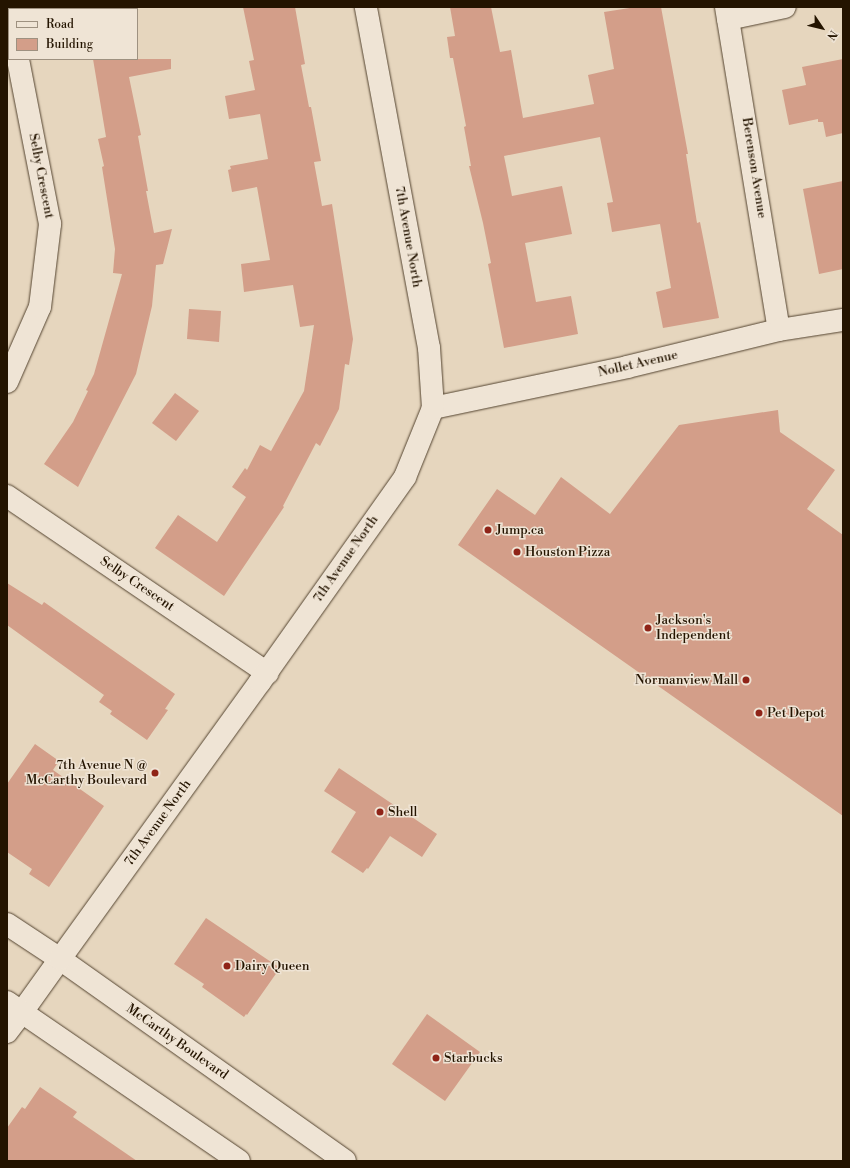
<!DOCTYPE html>
<style>
body{margin:0}
#map{position:relative;width:850px;height:1168px;overflow:hidden;background:#e6d6be;font-family:"Libre Bodoni",serif}
div>[style]{position:absolute}
[style*='--x']{left:calc(var(--x)*1px);top:calc(var(--y)*1px);width:calc(var(--w)*1px);rotate:calc(var(--a)*1deg)}
.building>*{inset:0;background:#d39e89}
.roads{filter:drop-shadow(0 0 1px #544430) drop-shadow(0 0 1px #544430)}
.street>*{height:22px;margin:-11px;padding:0 11px;transform-origin:11px;border-radius:11px;background:#efe4d5}
.secondary>*{height:22px;margin:-11px;padding:0 11px;transform-origin:11px;border-radius:11px;background:#efe4d5}
.dots>*{width:11px;height:11px;translate:-50% -50%;box-sizing:border-box;border:2px solid #efe4d5;border-radius:50%}
span{translate:-50% -50%;white-space:nowrap;text-align:center;line-height:1.15;-webkit-text-stroke:3px #efe4d5;paint-order:stroke}
.street-label{font-size:13px;color:#241400}
.poi-label{font-size:13px;color:#241400}
.left{translate:0 -50%;text-align:left}
.right{translate:-100% -50%;text-align:right}
.frame{position:absolute;inset:0;border:8px solid #241400;pointer-events:none}
.legend{position:absolute;left:8px;top:8px;width:130px;height:52px;box-sizing:border-box;background:#efe4d5;border:1px solid #9e9180;margin:0;padding:5px 7px;list-style:none;font-size:12px;color:#241400}
.legend li{display:flex;align-items:center;gap:8px;height:20px}
.legend b{width:20px;border:1px solid #9e9180}
.north{position:absolute;left:802px;top:8px;width:40px;height:40px;-webkit-text-stroke:3px #efe4d5;paint-order:stroke;rotate:125deg;font-size:11px;font-weight:700;line-height:16px;text-align:center;color:#241400}
.north::after{content:'';display:block;margin:auto;width:14px;height:18px;background:#241400;clip-path:polygon(50% 0,100% 100%,50% 72%,0 100%)}
</style>
<div id="map">
<div class="building">
<div style="clip-path:polygon(243px 7px,295px 7px,305px 64px,301px 65px,309px 107px,311px 107px,321px 161px,314px 162px,322px 206px,332px 204px,353px 339px,349px 365px,345px 364px,339px 409px,320px 446px,316px 443px,283px 506px,284px 507px,224px 596px,155px 548px,178px 515px,217px 542px,246px 497px,232px 487px,245px 468px,247px 470px,260px 445px,271px 451px,304px 391px,314px 325px,300px 327px,293px 285px,244px 292px,241px 264px,270px 260px,257px 187px,232px 192px,228px 170px,231px 169px,230px 166px,268px 159px,260px 114px,229px 119px,225px 96px,255px 90px,249px 61px,254px 60px)"></div>
<div style="clip-path:polygon(450px 7px,491px 7px,500px 52px,511px 50px,523px 118px,594px 104px,588px 75px,614px 69px,604px 12px,636px 7px,661px 7px,688px 154px,686px 154px,697px 223px,700px 222px,719px 318px,663px 328px,656px 292px,671px 288px,660px 224px,612px 232px,607px 203px,613px 202px,600px 137px,504px 156px,512px 196px,562px 186px,572px 234px,525px 243px,536px 302px,571px 296px,578px 334px,504px 348px,488px 264px,491px 263px,483px 223px,469px 166px,471px 166px,464px 127px,466px 126px,453px 58px,450px 58px,447px 37px,455px 36px)"></div>
<div style="clip-path:polygon(93px 59px,171px 59px,171px 69px,129px 77px,141px 135px,138px 136px,148px 191px,146px 191px,154px 233px,172px 229px,163px 264px,156px 265px,152px 306px,136px 374px,78px 487px,44px 464px,73px 422px,88px 391px,86px 390px,94px 374px,122px 274px,113px 273px,115px 249px,102px 167px,104px 166px,98px 139px,106px 137px)"></div>
<div style="clip-path:polygon(843px 59px,843px 133px,826px 137px,823px 122px,818px 122px,818px 119px,789px 125px,782px 90px,806px 85px,802px 67px)"></div>
<div style="clip-path:polygon(843px 181px,843px 269px,819px 274px,803px 189px)"></div>
<div style="clip-path:polygon(189px 309px,221px 311px,219px 342px,187px 339px)"></div>
<div style="clip-path:polygon(175px 393px,199px 411px,176px 441px,152px 423px)"></div>
<div style="clip-path:polygon(778px 410px,780px 432px,835px 470px,807px 509px,843px 535px,843px 816px,458px 545px,497px 489px,535px 515px,561px 477px,610px 514px,679px 425px)"></div>
<div style="clip-path:polygon(7px 583px,42px 605px,44px 602px,175px 694px,165px 709px,168px 710px,147px 740px,110px 714px,112px 711px,99px 702px,104px 695px,7px 625px)"></div>
<div style="clip-path:polygon(35px 744px,59px 761px,53px 770px,104px 806px,49px 887px,29px 874px,32px 869px,7px 852px,7px 784px)"></div>
<div style="clip-path:polygon(339px 768px,437px 834px,422px 857px,390px 836px,368px 869px,367px 868px,363px 873px,331px 852px,356px 812px,324px 791px)"></div>
<div style="clip-path:polygon(206px 918px,280px 968px,247px 1015px,246px 1014px,244px 1017px,202px 987px,204px 984px,174px 964px)"></div>
<div style="clip-path:polygon(427px 1014px,480px 1052px,445px 1101px,392px 1064px)"></div>
<div style="clip-path:polygon(40px 1087px,77px 1112px,73px 1117px,137px 1161px,7px 1161px,7px 1128px,22px 1107px,25px 1109px)"></div>
</div>
<div class="roads">
<div class="street">
<div style="--x:7;--y:7;--w:8;--a:76"></div>
<div style="--x:726;--y:7;--w:327;--a:80.7"></div>
<div style="--x:728;--y:19;--w:58;--a:-11.9"></div>
<div style="--x:7;--y:382;--w:82;--a:-66.3"></div>
<div style="--x:40;--y:307;--w:84;--a:-83.1"></div>
<div style="--x:50;--y:224;--w:168;--a:-101"></div>
<div style="--x:433;--y:408;--w:198;--a:-11.9"></div>
<div style="--x:627;--y:367;--w:156;--a:-13.7"></div>
<div style="--x:779;--y:330;--w:65;--a:-8.9"></div>
<div style="--x:7;--y:496;--w:315;--a:34.2"></div>
<div style="--x:22;--y:1012;--w:65;--a:-54.4"></div>
</div>
<div class="secondary">
<div style="--x:7;--y:924;--w:64;--a:33.4"></div>
<div style="--x:60;--y:959;--w:349;--a:35.3"></div>
<div style="--x:60;--y:959;--w:342;--a:-54.2"></div>
<div style="--x:260;--y:682;--w:251;--a:-54.7"></div>
<div style="--x:405;--y:477;--w:74;--a:-67.9"></div>
<div style="--x:433;--y:408;--w:60;--a:-93.8"></div>
<div style="--x:429;--y:348;--w:347;--a:-100.5"></div>
<div style="--x:7;--y:1002;--w:281;--a:34.4"></div>
<div style="--x:7;--y:1032;--w:25;--a:-53"></div>
</div>
</div>
<div class="dots">
<div style="left:488px;top:530px;background:#8f2418"></div>
<div style="left:517px;top:552px;background:#8f2418"></div>
<div style="left:648px;top:628px;background:#8f2418"></div>
<div style="left:746px;top:680px;background:#8f2418"></div>
<div style="left:759px;top:713px;background:#8f2418"></div>
<div style="left:155px;top:773px;background:#8f2418"></div>
<div style="left:380px;top:812px;background:#8f2418"></div>
<div style="left:227px;top:966px;background:#8f2418"></div>
<div style="left:436px;top:1058px;background:#8f2418"></div>
</div>
<div class="street-label">
<span style="left:754px;top:168px;rotate:81deg">Berenson Avenue</span>
<span style="left:41px;top:176px;rotate:79deg">Selby Crescent</span>
<span style="left:408px;top:237px;rotate:80deg">7th Avenue North</span>
<span style="left:638px;top:364px;rotate:-13deg">Nollet Avenue</span>
<span style="left:346px;top:559px;rotate:-55deg">7th Avenue North</span>
<span style="left:137px;top:584px;rotate:34deg">Selby Crescent</span>
<span style="left:158px;top:823px;rotate:-54deg">7th Avenue North</span>
<span style="left:177px;top:1042px;rotate:35deg">McCarthy Boulevard</span>
</div>
<div class="poi-label">
<span class="left" style="left:496px;top:530px">Jump.ca</span>
<span class="left" style="left:525px;top:552px">Houston Pizza</span>
<span class="left" style="left:656px;top:628px">Jackson's<br>Independent</span>
<span class="right" style="left:738px;top:680px">Normanview Mall</span>
<span class="left" style="left:767px;top:713px">Pet Depot</span>
<span class="right" style="left:147px;top:773px">7th Avenue N @<br>McCarthy Boulevard</span>
<span class="left" style="left:388px;top:812px">Shell</span>
<span class="left" style="left:235px;top:966px">Dairy Queen</span>
<span class="left" style="left:444px;top:1058px">Starbucks</span>
</div>
<div class="frame"></div>
<ul class="legend">
<li><b style="height:5px;background:#efe4d5"></b>Road</li>
<li><b style="height:11px;background:#d39e89"></b>Building</li>
</ul>
<div class="north">N</div>
</div>
